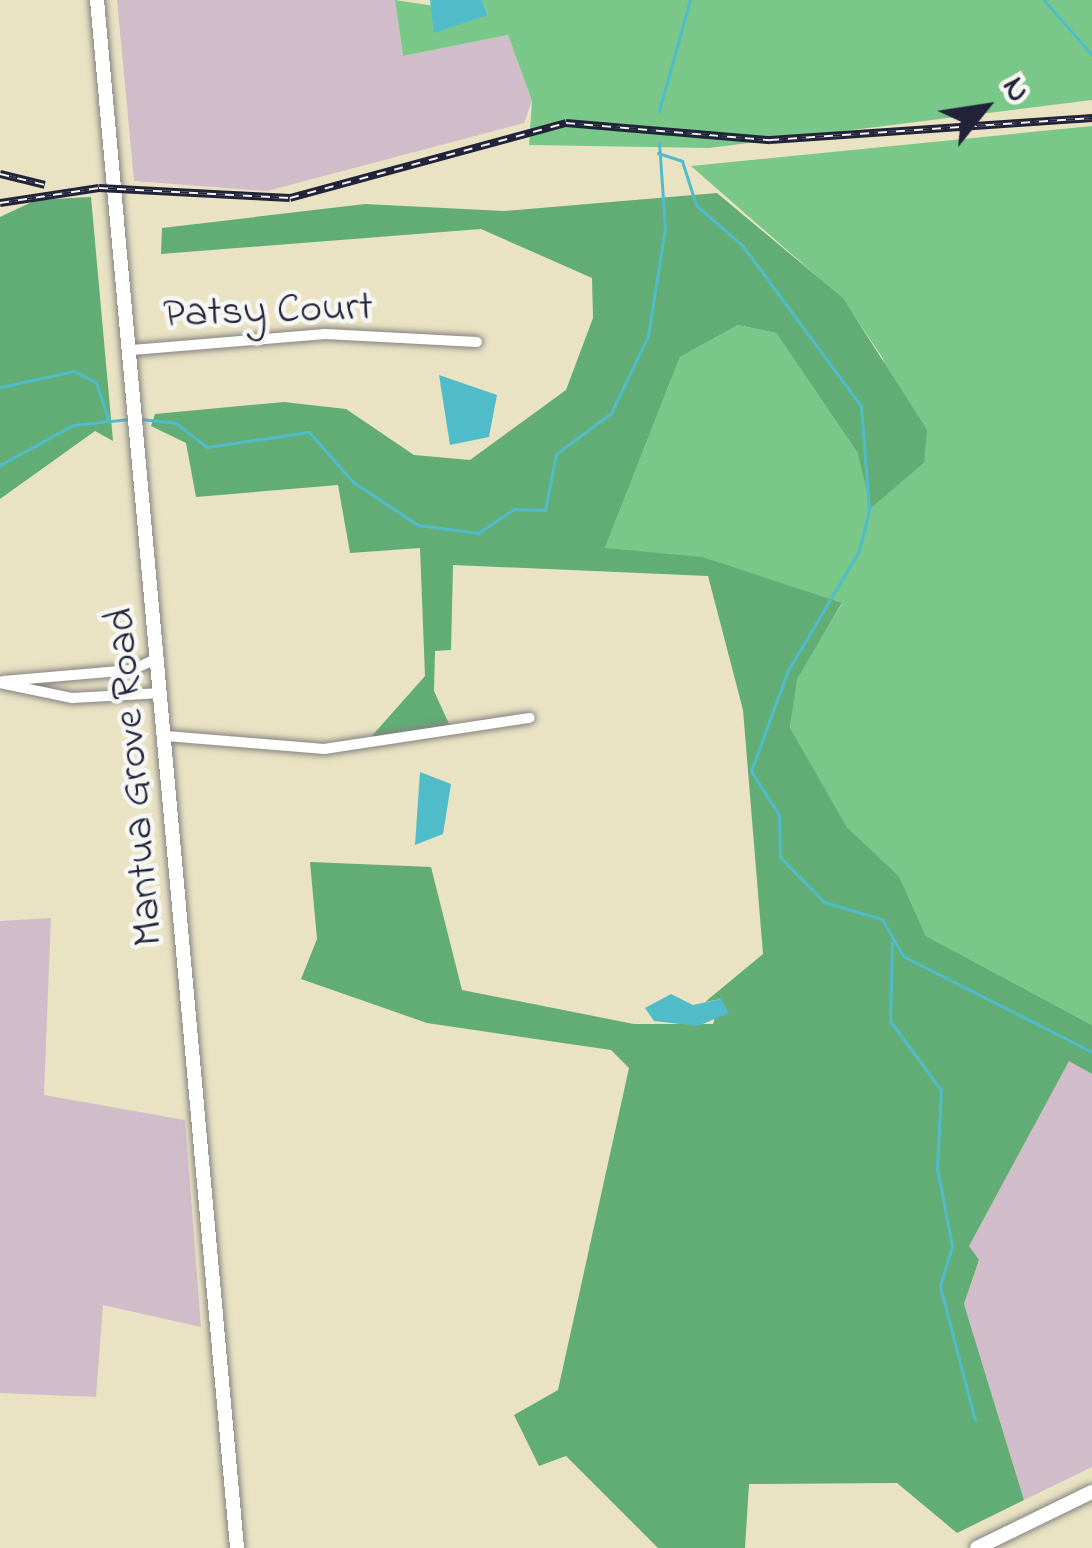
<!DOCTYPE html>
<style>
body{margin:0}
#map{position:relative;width:1092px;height:1548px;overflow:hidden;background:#e9e3c4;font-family:"Indie Flower",sans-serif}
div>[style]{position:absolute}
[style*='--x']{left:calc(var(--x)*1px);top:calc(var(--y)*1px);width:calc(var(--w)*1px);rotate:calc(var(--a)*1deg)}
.industrial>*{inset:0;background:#d1bdca}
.green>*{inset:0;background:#79c889}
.forest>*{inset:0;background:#62ac75}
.water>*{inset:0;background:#50bcca}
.stream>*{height:3px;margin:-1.5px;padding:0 1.5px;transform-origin:1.5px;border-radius:1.5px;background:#50bcca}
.roads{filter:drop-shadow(0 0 3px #868280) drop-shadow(0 0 3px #868280)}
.minor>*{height:10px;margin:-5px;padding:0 5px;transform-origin:5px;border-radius:5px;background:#fff}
.major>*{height:14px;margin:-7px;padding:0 7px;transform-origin:7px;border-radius:7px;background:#fff}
.rail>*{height:8px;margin-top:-4px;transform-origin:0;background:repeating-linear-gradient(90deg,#f6f6f2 0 9px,#22223b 0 18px);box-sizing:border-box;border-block:3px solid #22223b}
span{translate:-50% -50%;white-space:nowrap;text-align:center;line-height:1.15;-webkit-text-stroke:9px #f6f6f2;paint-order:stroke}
.street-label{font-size:42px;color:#22223b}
.north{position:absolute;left:924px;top:48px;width:120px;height:120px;-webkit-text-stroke:9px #f6f6f2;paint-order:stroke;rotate:60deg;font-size:33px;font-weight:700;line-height:48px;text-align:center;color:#22223b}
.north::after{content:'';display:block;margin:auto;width:42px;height:54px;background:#22223b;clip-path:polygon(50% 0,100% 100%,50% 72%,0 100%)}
</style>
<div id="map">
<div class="industrial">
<div style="clip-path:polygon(117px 0,395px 0,403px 56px,508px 35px,532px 101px,524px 123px,267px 191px,134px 181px)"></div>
<div style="clip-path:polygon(51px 918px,44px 1095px,185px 1120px,201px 1327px,103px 1305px,96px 1397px,0 1393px,0 921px)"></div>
<div style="clip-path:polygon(1069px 1060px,1092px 1074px,1092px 1467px,1024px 1500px,964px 1304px,979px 1261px,968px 1246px)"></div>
</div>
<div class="green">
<div style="clip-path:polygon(395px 0,488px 14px,482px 0,1092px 0,1092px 100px,709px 148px,529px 145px,532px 101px,508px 35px,403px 56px)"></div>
<div style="clip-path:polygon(1092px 126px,1092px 1025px,926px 936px,899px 876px,847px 827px,790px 729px,796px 679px,842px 604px,605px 548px,680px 357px,738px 325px,776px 333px,857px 452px,871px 507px,924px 463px,882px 357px,843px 299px,691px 166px)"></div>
</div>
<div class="forest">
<div style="clip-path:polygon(717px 193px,843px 298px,927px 430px,924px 463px,871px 508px,857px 452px,776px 333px,738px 325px,680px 357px,605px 548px,702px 557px,842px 603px,797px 679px,790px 728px,847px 827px,899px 876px,926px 936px,1092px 1025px,1092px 1074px,1069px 1061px,969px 1246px,979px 1260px,964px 1304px,1024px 1500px,957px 1533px,897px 1483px,749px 1484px,745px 1548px,658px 1548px,566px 1456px,539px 1466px,514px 1415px,558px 1390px,629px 1068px,611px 1050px,427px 1023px,301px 979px,317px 939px,310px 862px,431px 867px,462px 990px,634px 1024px,713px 1024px,721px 999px,705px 1002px,763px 954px,743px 710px,708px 576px,453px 565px,451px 650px,435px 651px,434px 691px,450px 726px,370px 738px,425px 676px,420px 548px,350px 553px,338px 485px,196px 497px,186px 443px,151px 426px,155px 414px,284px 402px,346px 409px,414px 455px,470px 460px,566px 390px,593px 318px,592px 278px,481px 229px,161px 254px,162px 228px,365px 204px,504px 211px)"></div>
<div style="clip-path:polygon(91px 197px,113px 441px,95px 431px,0 499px,0 217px,36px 200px)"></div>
</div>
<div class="water">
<div style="clip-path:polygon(430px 0,482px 0,488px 15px,434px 33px)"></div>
<div style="clip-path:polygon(439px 375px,497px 395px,489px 437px,450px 445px)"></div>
<div style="clip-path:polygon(420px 772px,451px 784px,443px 834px,415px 845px)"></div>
<div style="clip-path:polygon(671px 994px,693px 1005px,721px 999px,729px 1013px,698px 1026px,654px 1021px,645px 1008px)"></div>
</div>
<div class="stream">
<div style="--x:1044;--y:0;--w:73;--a:48.9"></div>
<div style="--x:659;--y:111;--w:115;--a:-74.4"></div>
<div style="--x:658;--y:153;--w:25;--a:18"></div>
<div style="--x:682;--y:161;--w:46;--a:72.3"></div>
<div style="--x:696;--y:205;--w:61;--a:41"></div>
<div style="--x:742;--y:245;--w:200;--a:53.5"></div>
<div style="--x:861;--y:406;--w:104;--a:85.6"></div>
<div style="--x:869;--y:510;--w:42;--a:103.7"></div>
<div style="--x:859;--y:551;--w:139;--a:120.8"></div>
<div style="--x:788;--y:670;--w:108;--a:110.1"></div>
<div style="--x:751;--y:771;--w:52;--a:57.5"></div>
<div style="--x:779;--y:815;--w:42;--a:88.6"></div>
<div style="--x:780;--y:857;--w:63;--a:45.6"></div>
<div style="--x:824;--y:902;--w:60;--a:16.3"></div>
<div style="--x:882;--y:919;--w:43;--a:60.4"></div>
<div style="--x:903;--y:956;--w:212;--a:26.9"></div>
<div style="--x:0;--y:387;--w:76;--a:-12.2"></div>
<div style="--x:74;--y:371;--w:25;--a:27"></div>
<div style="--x:96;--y:382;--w:39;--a:72"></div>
<div style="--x:140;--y:419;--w:36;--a:6"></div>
<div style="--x:176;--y:423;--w:39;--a:38"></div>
<div style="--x:207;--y:447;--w:103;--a:-8.4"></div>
<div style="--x:309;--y:432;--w:67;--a:48.7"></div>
<div style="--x:353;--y:482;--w:78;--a:33.5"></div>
<div style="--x:418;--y:525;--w:61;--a:7.6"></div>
<div style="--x:478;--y:533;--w:43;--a:-33.7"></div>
<div style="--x:514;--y:509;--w:31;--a:2"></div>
<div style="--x:545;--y:510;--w:57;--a:-78.9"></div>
<div style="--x:556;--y:454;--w:69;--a:-36.7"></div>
<div style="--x:611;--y:413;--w:85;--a:-64.3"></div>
<div style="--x:648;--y:336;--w:109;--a:-81.1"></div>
<div style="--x:665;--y:228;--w:85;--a:-94"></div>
<div style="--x:0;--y:465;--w:83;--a:-28.7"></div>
<div style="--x:73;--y:425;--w:57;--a:-6"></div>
<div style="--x:892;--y:943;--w:78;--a:91.5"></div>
<div style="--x:890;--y:1021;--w:86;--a:53.5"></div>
<div style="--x:941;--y:1090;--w:78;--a:92.9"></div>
<div style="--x:937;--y:1168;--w:79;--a:79.1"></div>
<div style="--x:952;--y:1246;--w:42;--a:106.7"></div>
<div style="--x:940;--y:1286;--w:138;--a:75.4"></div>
</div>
<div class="roads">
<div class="minor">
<div style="--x:132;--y:350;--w:194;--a:-4.7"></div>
<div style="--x:325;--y:334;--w:152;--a:3"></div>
<div style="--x:3;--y:681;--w:129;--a:-4.9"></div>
<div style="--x:132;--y:670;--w:29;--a:-25"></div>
<div style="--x:0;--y:683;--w:74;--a:11.8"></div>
<div style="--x:72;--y:698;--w:90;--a:-3.2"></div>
<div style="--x:166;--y:736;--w:159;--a:4.7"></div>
<div style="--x:324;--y:749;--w:208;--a:-8.6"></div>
</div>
<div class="major">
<div style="--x:97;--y:0;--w:1554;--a:84.83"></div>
<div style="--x:977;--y:1548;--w:128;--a:-26"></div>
</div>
</div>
<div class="rail">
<div style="--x:0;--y:174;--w:46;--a:13.7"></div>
<div style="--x:0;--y:203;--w:100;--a:-8.6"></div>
<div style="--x:99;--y:188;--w:191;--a:3"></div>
<div style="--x:290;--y:198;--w:286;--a:-15.2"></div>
<div style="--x:566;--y:123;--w:205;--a:4.8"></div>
<div style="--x:770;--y:140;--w:323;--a:-3.9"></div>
</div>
<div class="street-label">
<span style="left:268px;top:312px;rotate:-2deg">Patsy Court</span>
<span style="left:136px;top:777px;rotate:-95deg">Mantua Grove Road</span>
</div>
<div class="north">N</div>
</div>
